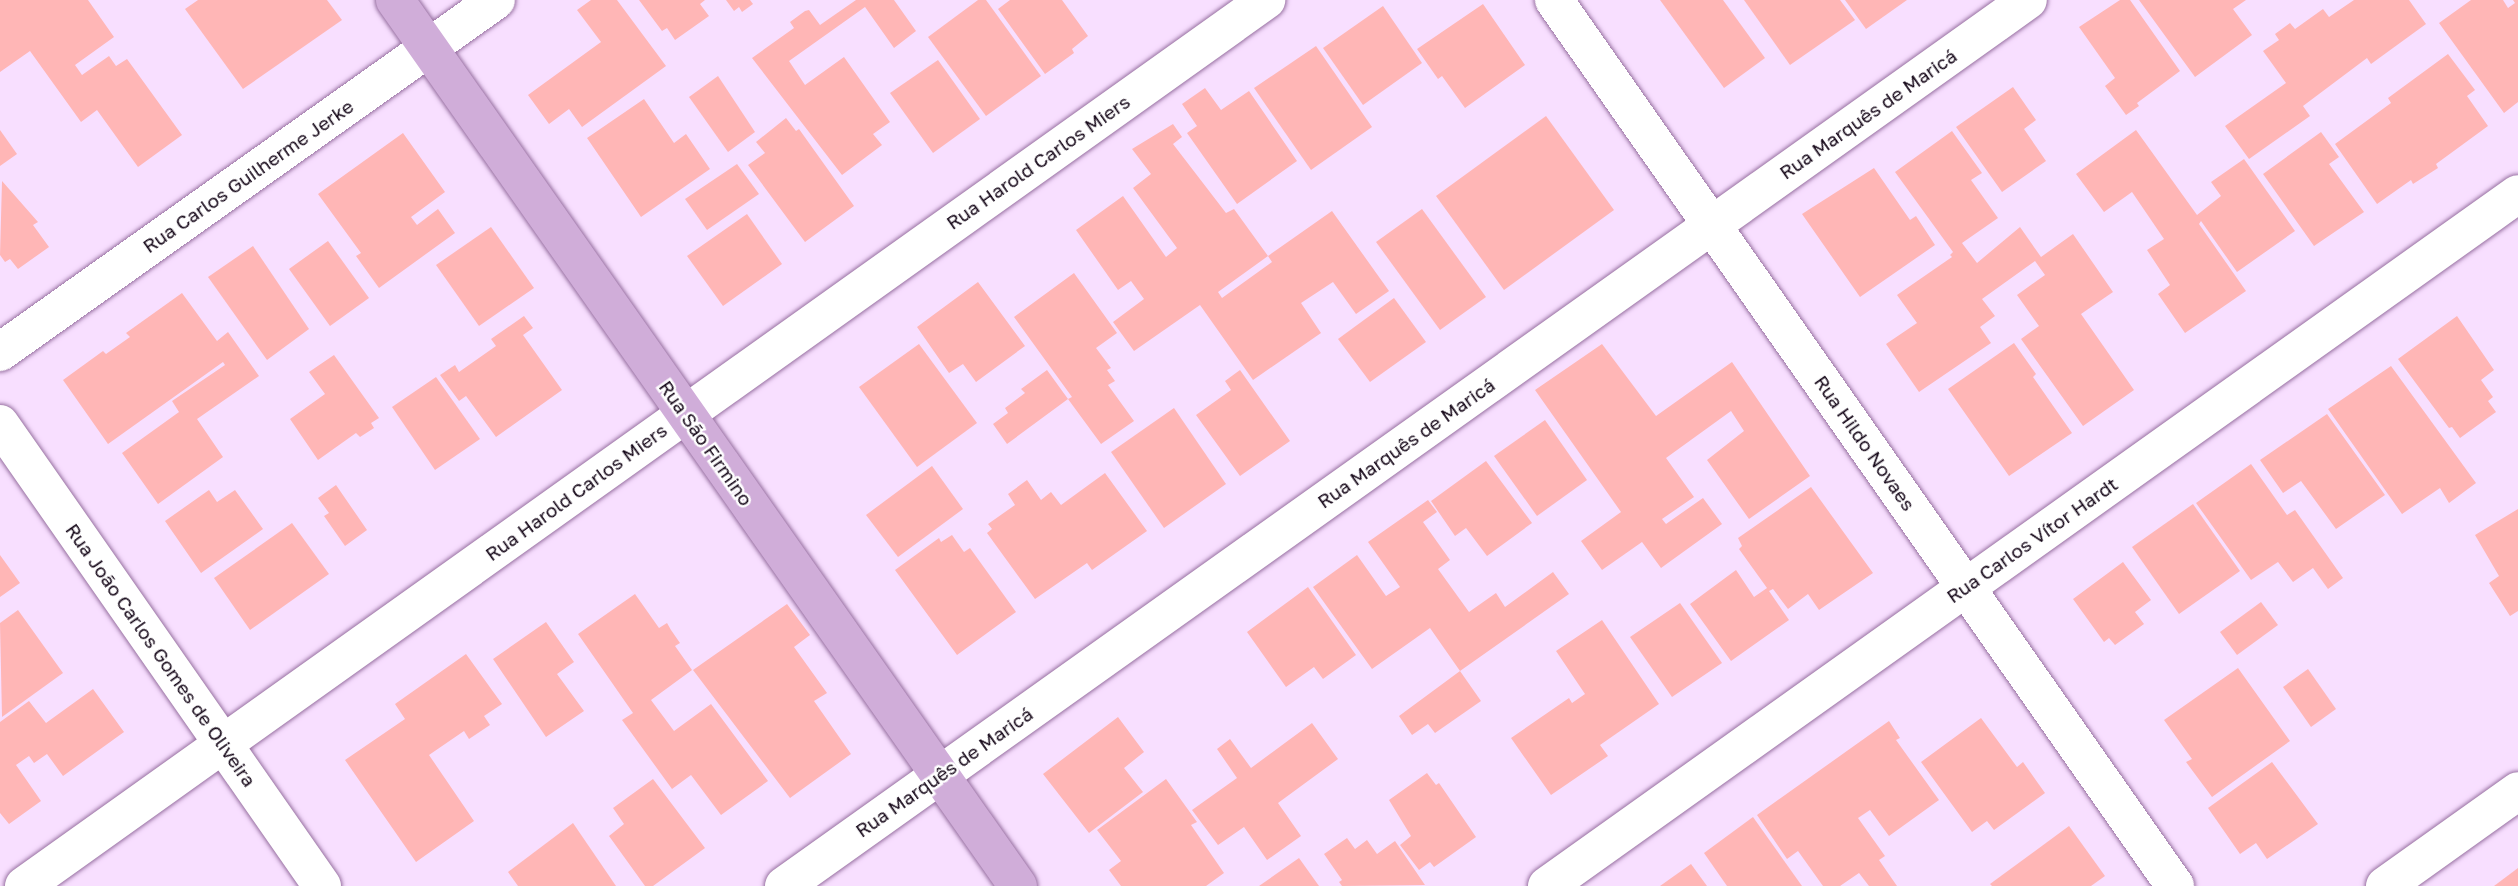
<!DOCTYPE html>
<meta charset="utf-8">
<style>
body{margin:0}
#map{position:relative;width:2518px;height:886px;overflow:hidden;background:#f8dfff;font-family:"Golos Text",sans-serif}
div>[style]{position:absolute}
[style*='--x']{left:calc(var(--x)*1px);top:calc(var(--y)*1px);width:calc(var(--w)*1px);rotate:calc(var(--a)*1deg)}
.building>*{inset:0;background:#ffb6b6}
.roads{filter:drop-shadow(0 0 2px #9770a1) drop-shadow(0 0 2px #9770a1)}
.street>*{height:38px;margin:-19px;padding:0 19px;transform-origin:19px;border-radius:19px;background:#fff}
.primary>*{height:38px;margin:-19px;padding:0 19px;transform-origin:19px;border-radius:19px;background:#d0add9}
span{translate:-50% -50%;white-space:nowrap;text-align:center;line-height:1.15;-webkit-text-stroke:5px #fff;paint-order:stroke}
.street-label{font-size:19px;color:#140617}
</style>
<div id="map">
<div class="building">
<div style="clip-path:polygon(0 0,88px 0,114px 37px,75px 65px,82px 75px,109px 56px,116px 66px,127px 59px,182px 135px,138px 167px,97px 110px,81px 122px,30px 51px,0 72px)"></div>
<div style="clip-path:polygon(198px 0,327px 0,342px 20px,243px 89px,185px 9px)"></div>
<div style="clip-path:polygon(591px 0,617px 0,666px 66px,582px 127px,569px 109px,549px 124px,528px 95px,601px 42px,577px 10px)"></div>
<div style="clip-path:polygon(639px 0,705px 0,700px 4px,709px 16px,675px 40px,667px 28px,662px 31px)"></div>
<div style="clip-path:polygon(726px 0,750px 0,753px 4px,742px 12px,739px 7px,734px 11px)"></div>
<div style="clip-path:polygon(856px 0,894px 0,916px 31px,894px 48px,865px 7px,789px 61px,805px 85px,844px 57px,890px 122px,873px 134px,882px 145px,842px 175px,752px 58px,794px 28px,790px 22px,805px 11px,809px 10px,820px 25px)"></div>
<div style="clip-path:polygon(978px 0,986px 0,1041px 76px,986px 116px,928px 37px)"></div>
<div style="clip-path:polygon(1010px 0,1062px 0,1088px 36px,1072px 49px,1074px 53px,1045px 74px,998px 9px)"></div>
<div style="clip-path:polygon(1660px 0,1723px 0,1765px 58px,1724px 88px)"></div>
<div style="clip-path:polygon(1744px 0,1840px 0,1855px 20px,1790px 65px)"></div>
<div style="clip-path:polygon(1845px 0,1907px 0,1866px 29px)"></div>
<div style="clip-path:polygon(2120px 0,2130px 0,2180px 71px,2137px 103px,2139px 106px,2126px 115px,2105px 86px,2115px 78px,2079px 27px)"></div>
<div style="clip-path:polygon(2139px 0,2246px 0,2233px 9px,2252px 35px,2195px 77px)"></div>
<div style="clip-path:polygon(2354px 0,2409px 0,2426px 24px,2371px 64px,2367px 58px,2303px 106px,2310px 116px,2249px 159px,2225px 126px,2286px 83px,2263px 51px,2279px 40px,2275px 34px,2290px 23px,2295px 29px,2323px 9px,2329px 17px)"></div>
<div style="clip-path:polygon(2471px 0,2503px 0,2508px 8px,2515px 3px,2513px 0,2518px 0,2518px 102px,2504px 113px,2439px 23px)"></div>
<div style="clip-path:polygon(1483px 4px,1525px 65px,1465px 108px,1442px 76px,1438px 79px,1417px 49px)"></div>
<div style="clip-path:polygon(1383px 6px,1422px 63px,1363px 105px,1323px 48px)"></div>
<div style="clip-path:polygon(1316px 46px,1372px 127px,1311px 170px,1254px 88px)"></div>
<div style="clip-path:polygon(2448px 54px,2475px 90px,2467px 96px,2488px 126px,2436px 164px,2438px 168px,2413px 184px,2411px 180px,2377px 204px,2335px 144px,2391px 103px,2388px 98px)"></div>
<div style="clip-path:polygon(938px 60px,980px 119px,933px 153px,890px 93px)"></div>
<div style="clip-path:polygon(718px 76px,755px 132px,728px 152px,689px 97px)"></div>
<div style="clip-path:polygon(2013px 87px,2036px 120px,2024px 129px,2046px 161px,2002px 192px,1956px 127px)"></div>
<div style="clip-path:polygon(1205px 88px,1221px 110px,1249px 91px,1297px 161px,1237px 204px,1187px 133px,1197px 126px,1182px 104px)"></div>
<div style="clip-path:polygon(644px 99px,674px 143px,686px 134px,710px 169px,641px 217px,587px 138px)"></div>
<div style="clip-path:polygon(1546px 116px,1614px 210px,1504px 290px,1436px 196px)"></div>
<div style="clip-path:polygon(786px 118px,796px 131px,799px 129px,854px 206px,805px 242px,748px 165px,765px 153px,756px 142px)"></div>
<div style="clip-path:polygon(1173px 124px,1182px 137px,1173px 144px,1226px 213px,1234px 209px,1268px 256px,1218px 292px,1222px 298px,1272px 262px,1268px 256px,1332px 211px,1389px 291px,1356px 314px,1333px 282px,1301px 303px,1321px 333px,1253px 380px,1200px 305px,1134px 351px,1113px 322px,1144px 299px,1131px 281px,1118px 290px,1076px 230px,1123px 196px,1166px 257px,1177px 248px,1133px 188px,1151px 174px,1132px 149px)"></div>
<div style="clip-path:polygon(0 130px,17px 154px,0 166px)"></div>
<div style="clip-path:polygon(2136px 130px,2197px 215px,2221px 196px,2211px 182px,2244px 159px,2295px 231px,2237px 272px,2201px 221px,2199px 224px,2246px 291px,2185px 333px,2158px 294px,2170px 285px,2147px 250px,2164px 239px,2132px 192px,2104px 212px,2076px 174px)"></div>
<div style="clip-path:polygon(1952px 131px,1982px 173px,1971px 180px,1998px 218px,1962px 243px,1977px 263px,2020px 227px,2041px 257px,2073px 234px,2113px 292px,2081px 314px,2134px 390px,2083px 426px,2021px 339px,2039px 326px,2017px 295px,2045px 275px,2035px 261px,1982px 299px,1995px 316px,1980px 327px,1991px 343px,1919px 392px,1886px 344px,1917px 323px,1897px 295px,1952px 257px,1950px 255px,1953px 252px,1895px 172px)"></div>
<div style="clip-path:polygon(2321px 132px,2339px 157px,2329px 164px,2364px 212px,2314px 246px,2263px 174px)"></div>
<div style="clip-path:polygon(403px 133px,445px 192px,411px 217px,417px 225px,438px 209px,455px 233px,379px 288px,356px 256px,361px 253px,318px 194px)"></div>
<div style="clip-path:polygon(737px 164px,759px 194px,707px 230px,685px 199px)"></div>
<div style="clip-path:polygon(1874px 168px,1910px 220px,1916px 216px,1935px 245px,1860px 297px,1802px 214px)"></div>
<div style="clip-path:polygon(2px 181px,38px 222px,33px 225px,49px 247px,18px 269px,10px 259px,5px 262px,0 255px)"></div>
<div style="clip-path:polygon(1422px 209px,1486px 297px,1440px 330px,1376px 242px)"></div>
<div style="clip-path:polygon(747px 214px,782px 264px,723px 306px,687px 256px)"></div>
<div style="clip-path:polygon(491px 227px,534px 288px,479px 326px,436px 265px)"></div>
<div style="clip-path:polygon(328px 241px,369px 298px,330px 326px,289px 269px)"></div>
<div style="clip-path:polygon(253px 246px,309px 329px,267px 360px,208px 277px)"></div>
<div style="clip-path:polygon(1074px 273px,1117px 333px,1096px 348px,1111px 368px,1107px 370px,1115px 381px,1108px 385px,1134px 421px,1101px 444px,1068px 399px,1072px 397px,1014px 317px)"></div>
<div style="clip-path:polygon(978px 282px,1025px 346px,976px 382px,963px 364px,949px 373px,917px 327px)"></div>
<div style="clip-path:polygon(182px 293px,217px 341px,228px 332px,259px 376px,197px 419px,223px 457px,158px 504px,122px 453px,179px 412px,172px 401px,225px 365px,223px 362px,108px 444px,63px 380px,103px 351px,106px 354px,130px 337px,126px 333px)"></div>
<div style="clip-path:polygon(1394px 298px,1426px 342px,1370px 382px,1338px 339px)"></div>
<div style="clip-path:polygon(524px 316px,533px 328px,523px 335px,562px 390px,496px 437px,466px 396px,459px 401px,440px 375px,455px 365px,459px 372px,496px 346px,491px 339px)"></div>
<div style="clip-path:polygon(2457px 316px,2494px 370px,2481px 380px,2493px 397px,2488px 401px,2496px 412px,2460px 438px,2452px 427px,2449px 428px,2398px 359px)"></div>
<div style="clip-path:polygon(2014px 343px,2036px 374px,2033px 377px,2072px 433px,2009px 476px,1948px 389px)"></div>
<div style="clip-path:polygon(919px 344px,977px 423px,917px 467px,859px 387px)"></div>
<div style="clip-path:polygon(1602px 344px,1656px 416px,1732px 362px,1810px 476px,1749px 519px,1707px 460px,1744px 431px,1731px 411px,1666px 458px,1694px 497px,1662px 519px,1666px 524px,1703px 498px,1722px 524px,1661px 568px,1642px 542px,1602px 570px,1581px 541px,1621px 512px,1535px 390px)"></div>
<div style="clip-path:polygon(334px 355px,379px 418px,371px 423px,374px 428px,360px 437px,356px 433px,318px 460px,290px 419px,325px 394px,309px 372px)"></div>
<div style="clip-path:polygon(2391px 366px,2476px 483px,2449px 503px,2440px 488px,2402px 514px,2328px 409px)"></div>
<div style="clip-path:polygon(1047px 370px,1068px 399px,1007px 444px,993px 424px,1008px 413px,1005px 408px,1025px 393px,1021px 389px)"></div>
<div style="clip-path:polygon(1240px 370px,1290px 441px,1240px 476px,1196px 415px,1231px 390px,1225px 381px)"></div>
<div style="clip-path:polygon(436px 377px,480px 439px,435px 470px,392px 407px)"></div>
<div style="clip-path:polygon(1174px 408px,1226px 484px,1164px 528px,1111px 452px)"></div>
<div style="clip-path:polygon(2327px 414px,2385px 495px,2336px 529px,2301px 481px,2283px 493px,2260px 460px)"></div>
<div style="clip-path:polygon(1545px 420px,1587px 480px,1537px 516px,1494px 456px)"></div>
<div style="clip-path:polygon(1486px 461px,1532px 523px,1487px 556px,1466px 528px,1455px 536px,1431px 501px)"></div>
<div style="clip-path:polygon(2251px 464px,2287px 515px,2295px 510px,2343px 578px,2328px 589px,2313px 568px,2293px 582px,2278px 562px,2251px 580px,2196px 503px)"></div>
<div style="clip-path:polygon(932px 466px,963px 509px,898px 557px,866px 515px)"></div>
<div style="clip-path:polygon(1105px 473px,1147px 531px,1092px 570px,1087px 563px,1035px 599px,987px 533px,992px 529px,988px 524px,1015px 505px,1008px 494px,1027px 480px,1041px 500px,1051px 492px,1061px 505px)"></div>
<div style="clip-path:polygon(336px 485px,367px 530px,345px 546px,324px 516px,329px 513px,318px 498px)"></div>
<div style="clip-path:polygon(1811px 487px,1873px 573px,1819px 610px,1808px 594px,1788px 609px,1773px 589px,1769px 591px,1789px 620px,1731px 661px,1690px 604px,1736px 570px,1754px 597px,1767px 588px,1739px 549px,1742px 546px,1738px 538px)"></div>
<div style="clip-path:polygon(209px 490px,217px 502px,235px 490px,263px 529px,201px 573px,165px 521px)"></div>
<div style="clip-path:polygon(1428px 500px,1437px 512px,1423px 522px,1450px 560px,1438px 569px,1469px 612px,1496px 593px,1505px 607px,1553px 572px,1569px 594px,1460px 671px,1430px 628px,1372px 669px,1313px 587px,1357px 555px,1386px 596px,1400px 587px,1368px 542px)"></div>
<div style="clip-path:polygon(2193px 504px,2240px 571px,2179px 614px,2132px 547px)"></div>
<div style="clip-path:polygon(2518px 509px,2518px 611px,2510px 616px,2489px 583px,2499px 576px,2475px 535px)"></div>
<div style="clip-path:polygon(292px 523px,329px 574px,250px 630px,214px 578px)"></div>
<div style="clip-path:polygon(952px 535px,964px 552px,970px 548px,1016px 612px,957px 655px,895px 570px,939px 538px,941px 542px)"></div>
<div style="clip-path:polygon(0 555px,20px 583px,0 597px)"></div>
<div style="clip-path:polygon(2123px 562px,2151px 600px,2135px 612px,2144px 624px,2115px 645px,2109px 638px,2104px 642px,2073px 599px)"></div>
<div style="clip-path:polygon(1308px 587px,1356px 655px,1323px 679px,1314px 667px,1286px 687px,1247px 632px)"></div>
<div style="clip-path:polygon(635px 594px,659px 628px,667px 623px,671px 630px,680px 643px,675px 646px,692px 670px,651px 700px,674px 731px,711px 704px,768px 781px,721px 815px,691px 775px,672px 789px,622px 720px,633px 713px,578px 634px)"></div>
<div style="clip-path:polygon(2261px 602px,2278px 625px,2237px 655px,2220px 632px)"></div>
<div style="clip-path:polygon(1680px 603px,1722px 663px,1672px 697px,1630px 637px)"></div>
<div style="clip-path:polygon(787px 604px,810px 635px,794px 647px,827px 693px,814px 701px,851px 754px,790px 798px,693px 670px)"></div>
<div style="clip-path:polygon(18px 610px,63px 673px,2px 717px,0 623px)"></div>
<div style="clip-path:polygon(1602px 620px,1659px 704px,1600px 745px,1608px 756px,1551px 795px,1511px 738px,1569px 698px,1572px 703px,1585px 694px,1556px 651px)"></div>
<div style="clip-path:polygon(546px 622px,574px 662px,557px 674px,584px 711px,546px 737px,493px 659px)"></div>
<div style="clip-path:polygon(466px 654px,502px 704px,484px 716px,490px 725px,469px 739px,464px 731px,429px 755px,474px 821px,416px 862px,345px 760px,405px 719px,395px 704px)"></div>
<div style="clip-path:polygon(2238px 668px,2290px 741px,2212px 797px,2186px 762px,2192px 759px,2164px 720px)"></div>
<div style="clip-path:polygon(2308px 669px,2336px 709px,2311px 727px,2283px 687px)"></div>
<div style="clip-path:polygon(1460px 671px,1481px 701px,1435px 733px,1428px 724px,1412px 735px,1399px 716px)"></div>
<div style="clip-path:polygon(93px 689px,124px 732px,63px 776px,47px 754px,34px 763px,29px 756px,16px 765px,41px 801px,9px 824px,0 813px,0 722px,29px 701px,46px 723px)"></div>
<div style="clip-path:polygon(1118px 717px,1144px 752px,1124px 768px,1143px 792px,1089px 833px,1043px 774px)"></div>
<div style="clip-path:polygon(1981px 718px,2017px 767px,2023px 762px,2045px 793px,1994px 830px,1987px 821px,1972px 832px,1921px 762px)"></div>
<div style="clip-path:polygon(1889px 721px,1900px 738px,1896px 740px,1939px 800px,1889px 836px,1870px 810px,1858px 818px,1885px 856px,1879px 860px,1897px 886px,1869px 886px,1859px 873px,1840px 886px,1823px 886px,1798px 851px,1787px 859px,1757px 815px)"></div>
<div style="clip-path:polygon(1312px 723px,1338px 759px,1278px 803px,1301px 836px,1267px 860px,1244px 827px,1218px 845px,1192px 810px,1237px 778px,1217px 749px,1230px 739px,1251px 768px)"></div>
<div style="clip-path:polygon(2272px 762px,2318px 824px,2267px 859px,2256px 843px,2240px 854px,2208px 808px)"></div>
<div style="clip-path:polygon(1427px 773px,1436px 785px,1439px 783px,1476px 837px,1434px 867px,1430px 862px,1419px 870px,1400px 845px,1411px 836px,1389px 800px)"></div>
<div style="clip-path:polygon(653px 779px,705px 848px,653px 886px,645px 886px,609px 836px,624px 824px,613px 808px)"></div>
<div style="clip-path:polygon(1166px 779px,1197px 822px,1191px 825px,1224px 873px,1206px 886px,1121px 886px,1109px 870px,1121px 861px,1097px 830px)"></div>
<div style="clip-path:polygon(1753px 817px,1802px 886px,1727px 886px,1704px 853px)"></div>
<div style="clip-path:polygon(573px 823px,616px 886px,518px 886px,508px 872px)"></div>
<div style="clip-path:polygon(2069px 826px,2105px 876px,2091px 886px,1992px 886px,1990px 884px)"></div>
<div style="clip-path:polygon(1347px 838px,1355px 849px,1367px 840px,1377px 854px,1395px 841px,1425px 885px,1342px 886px,1339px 882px,1342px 880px,1324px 854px)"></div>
<div style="clip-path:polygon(1299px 858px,1319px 886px,1259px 886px)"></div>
<div style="clip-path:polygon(1691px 864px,1707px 886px,1660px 886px)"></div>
<div style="clip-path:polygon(2518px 868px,2518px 886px,2494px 886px)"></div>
</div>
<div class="roads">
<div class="street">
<div style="--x:1554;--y:0;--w:1082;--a:54.97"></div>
<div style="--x:0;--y:352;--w:608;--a:-35.36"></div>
<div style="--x:0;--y:424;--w:563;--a:55.12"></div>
<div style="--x:24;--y:886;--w:1526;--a:-35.5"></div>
<div style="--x:784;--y:886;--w:1527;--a:-35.46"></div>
<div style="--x:1547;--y:886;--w:1192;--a:-35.48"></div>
<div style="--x:2385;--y:886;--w:163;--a:-35.5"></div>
</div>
<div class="primary">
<div style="--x:395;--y:0;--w:1083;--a:54.89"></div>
</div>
</div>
<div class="street-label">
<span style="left:1868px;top:114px;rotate:-35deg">Rua Marquês de Maricá</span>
<span style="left:1038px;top:162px;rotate:-35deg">Rua Harold Carlos Miers</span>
<span style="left:248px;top:176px;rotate:-35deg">Rua Carlos Guilherme Jerke</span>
<span style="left:706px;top:443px;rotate:55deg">Rua São Firmino</span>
<span style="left:1406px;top:443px;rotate:-35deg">Rua Marquês de Maricá</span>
<span style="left:1865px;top:443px;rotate:55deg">Rua Hildo Novaes</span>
<span style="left:576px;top:492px;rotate:-36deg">Rua Harold Carlos Miers</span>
<span style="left:2032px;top:540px;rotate:-35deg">Rua Carlos Vítor Hardt</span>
<span style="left:161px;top:655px;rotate:55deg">Rua João Carlos Gomes de Oliveira</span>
<span style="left:944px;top:772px;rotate:-35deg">Rua Marquês de Maricá</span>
</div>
</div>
